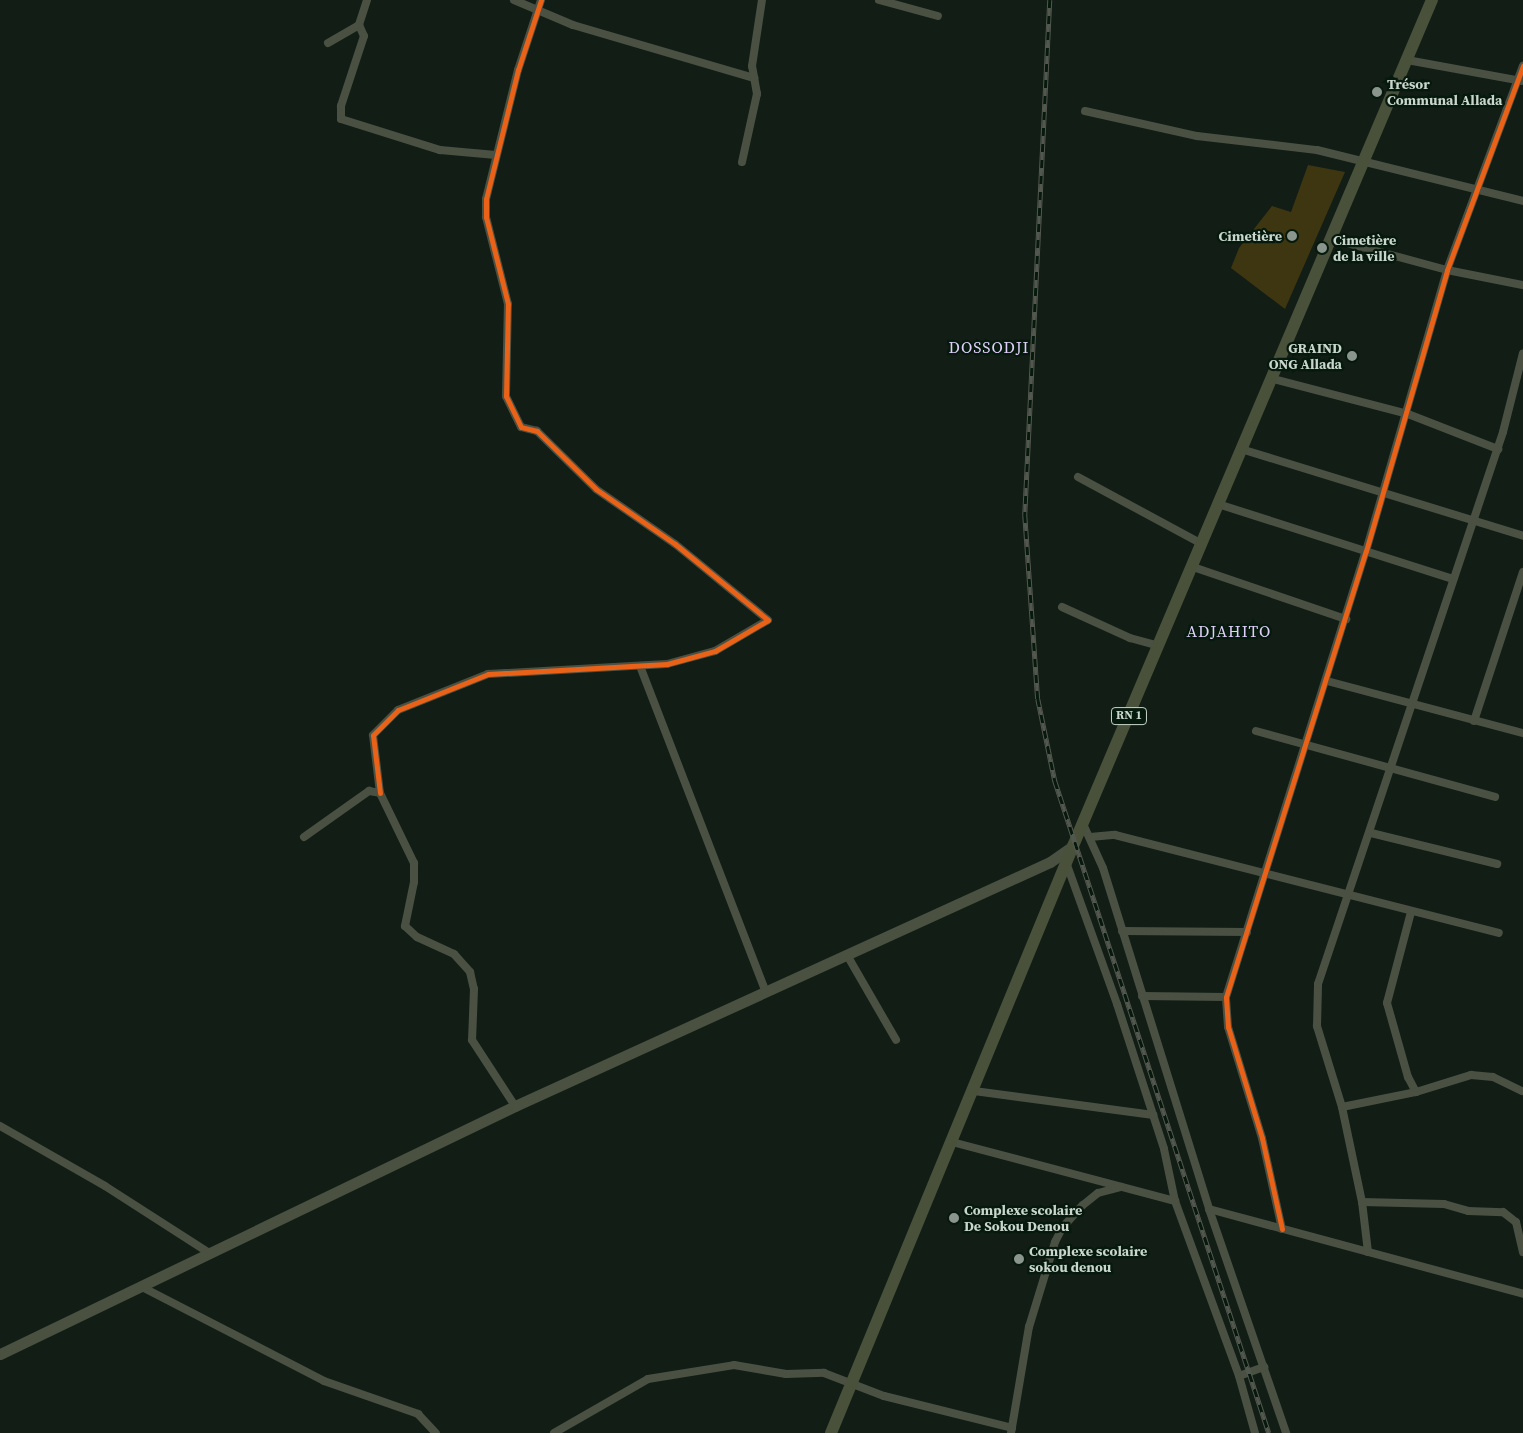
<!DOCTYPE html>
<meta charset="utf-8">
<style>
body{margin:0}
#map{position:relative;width:1523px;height:1433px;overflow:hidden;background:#121d15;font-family:"Source Serif 4",serif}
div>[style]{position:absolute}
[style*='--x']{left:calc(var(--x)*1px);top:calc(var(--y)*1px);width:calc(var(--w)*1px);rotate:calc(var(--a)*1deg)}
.green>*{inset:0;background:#3e3611}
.street>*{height:8px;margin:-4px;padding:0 4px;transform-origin:4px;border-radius:4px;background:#4a5143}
.secondary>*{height:11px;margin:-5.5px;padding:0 5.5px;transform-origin:5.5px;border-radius:5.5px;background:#4a5140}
.primary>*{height:12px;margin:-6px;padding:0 6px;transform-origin:6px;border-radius:6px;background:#49513b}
.rail>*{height:4.5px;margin-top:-2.25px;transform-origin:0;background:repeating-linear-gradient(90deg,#05190c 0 8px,#53584f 0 16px);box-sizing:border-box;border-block:1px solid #53584f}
.cycleway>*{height:5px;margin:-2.5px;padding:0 2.5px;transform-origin:2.5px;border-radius:2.5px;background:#ea6118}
.dots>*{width:14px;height:14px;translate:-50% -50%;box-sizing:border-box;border:2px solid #05190c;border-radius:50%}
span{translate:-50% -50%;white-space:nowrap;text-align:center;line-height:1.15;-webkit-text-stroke:4.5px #05190c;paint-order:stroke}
.shield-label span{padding:1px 4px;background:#05190c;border:1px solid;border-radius:4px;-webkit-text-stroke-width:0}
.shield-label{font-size:12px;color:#cad6cd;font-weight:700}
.poi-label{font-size:14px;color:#cad6cd;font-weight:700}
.left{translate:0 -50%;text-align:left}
.right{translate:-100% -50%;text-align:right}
.quarter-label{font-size:16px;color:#dfcffa;letter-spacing:1px}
</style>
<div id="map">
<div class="green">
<div style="clip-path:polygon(1308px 165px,1345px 172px,1285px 309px,1231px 268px,1239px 248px,1272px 206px,1291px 212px)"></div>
</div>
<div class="street">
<div style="--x:367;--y:0;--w:26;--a:108"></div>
<div style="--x:359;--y:25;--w:12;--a:66"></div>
<div style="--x:364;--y:36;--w:74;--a:108.2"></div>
<div style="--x:341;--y:106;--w:13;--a:90"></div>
<div style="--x:341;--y:119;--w:104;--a:17.4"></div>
<div style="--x:440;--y:150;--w:56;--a:5.1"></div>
<div style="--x:514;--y:0;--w:64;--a:23"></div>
<div style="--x:573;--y:25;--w:189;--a:16.3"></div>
<div style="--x:879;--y:0;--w:61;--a:15.2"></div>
<div style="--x:328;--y:43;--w:36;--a:-30"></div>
<div style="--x:1407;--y:60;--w:116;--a:10.4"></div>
<div style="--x:1085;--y:111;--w:115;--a:12.6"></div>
<div style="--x:1197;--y:136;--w:121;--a:6.7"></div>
<div style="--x:1317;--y:150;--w:212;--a:13.9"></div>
<div style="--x:742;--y:162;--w:70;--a:-77.6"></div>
<div style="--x:757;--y:94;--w:28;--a:-100"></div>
<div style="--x:752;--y:66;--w:67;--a:-81.4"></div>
<div style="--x:1332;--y:239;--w:119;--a:15.1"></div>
<div style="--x:1447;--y:270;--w:77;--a:11.2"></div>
<div style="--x:1270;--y:378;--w:143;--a:14.6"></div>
<div style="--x:1408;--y:414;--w:97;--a:21.3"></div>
<div style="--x:1241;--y:449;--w:295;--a:17.1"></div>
<div style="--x:1078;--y:477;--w:141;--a:28.4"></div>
<div style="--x:1218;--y:504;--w:247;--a:17.7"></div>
<div style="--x:1193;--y:567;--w:162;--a:18.8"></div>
<div style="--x:1062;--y:607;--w:75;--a:24.5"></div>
<div style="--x:1130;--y:638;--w:30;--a:15"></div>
<div style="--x:640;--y:666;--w:350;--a:68.9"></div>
<div style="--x:1327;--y:681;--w:203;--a:14.9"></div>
<div style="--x:1474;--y:721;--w:157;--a:-71.8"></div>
<div style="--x:1256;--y:731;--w:248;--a:15.4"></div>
<div style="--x:380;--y:793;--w:58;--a:-96.9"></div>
<div style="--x:373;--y:735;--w:35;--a:-45"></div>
<div style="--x:398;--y:710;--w:97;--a:-21.8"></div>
<div style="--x:488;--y:674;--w:179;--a:-3.2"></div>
<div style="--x:667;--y:664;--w:50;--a:-15.2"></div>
<div style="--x:715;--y:651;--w:61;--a:-30.3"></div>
<div style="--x:768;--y:620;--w:120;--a:-140.7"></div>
<div style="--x:675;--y:544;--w:96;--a:-145.2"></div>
<div style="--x:596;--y:489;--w:83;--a:-135.5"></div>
<div style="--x:537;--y:431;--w:16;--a:-166"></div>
<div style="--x:521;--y:427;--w:34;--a:-116"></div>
<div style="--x:506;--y:396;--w:92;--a:-88.8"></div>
<div style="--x:508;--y:304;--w:90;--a:-104.2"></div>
<div style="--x:486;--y:217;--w:18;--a:-90"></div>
<div style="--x:486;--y:199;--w:133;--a:-76.1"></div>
<div style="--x:518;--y:70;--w:74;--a:-71.8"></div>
<div style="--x:1083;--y:824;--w:48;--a:65.6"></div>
<div style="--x:1103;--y:868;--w:357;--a:72.7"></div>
<div style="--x:1209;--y:1209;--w:237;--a:71"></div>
<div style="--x:1371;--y:833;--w:130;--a:13.8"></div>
<div style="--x:304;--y:837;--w:80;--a:-35.3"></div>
<div style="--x:369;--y:791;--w:11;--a:10"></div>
<div style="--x:380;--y:793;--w:78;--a:64.1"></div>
<div style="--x:414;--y:863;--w:19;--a:90"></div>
<div style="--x:414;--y:882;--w:45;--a:101.6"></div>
<div style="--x:405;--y:926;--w:16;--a:43"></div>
<div style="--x:417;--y:937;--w:41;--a:24.7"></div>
<div style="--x:454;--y:954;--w:24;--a:48"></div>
<div style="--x:470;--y:972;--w:17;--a:77"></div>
<div style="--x:474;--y:989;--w:51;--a:92.2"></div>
<div style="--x:472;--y:1040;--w:79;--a:56.9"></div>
<div style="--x:1090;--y:837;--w:25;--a:-5"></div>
<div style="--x:1115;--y:835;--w:396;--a:14.3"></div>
<div style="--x:1067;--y:865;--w:148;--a:70.2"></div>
<div style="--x:1117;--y:1004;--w:152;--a:72"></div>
<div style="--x:1164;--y:1149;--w:53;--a:78.1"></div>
<div style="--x:1175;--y:1201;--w:186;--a:69.9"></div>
<div style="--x:1239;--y:1376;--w:59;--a:74.3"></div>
<div style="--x:1411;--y:912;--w:94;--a:104.8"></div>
<div style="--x:1387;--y:1003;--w:77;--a:74.2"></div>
<div style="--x:1408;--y:1077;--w:17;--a:62"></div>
<div style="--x:1122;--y:931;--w:125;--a:0.5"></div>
<div style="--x:847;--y:955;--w:98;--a:60"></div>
<div style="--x:1142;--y:996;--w:84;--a:0.7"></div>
<div style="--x:974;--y:1091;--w:181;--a:7.6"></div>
<div style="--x:1342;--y:1107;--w:76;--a:-11.5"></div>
<div style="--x:1416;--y:1092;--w:58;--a:-17.2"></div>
<div style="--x:1471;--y:1075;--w:22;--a:5"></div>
<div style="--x:1493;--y:1077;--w:32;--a:26"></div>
<div style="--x:0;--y:1126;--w:121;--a:29.7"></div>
<div style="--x:105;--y:1186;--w:126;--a:32.7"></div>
<div style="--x:952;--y:1142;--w:231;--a:14.8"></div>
<div style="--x:1362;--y:1202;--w:82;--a:1.4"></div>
<div style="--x:1444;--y:1204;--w:25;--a:16"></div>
<div style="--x:1468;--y:1211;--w:35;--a:2"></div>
<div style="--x:1503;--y:1212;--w:16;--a:38"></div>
<div style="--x:1516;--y:1222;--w:31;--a:77"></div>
<div style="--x:1209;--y:1209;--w:325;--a:15.1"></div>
<div style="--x:1282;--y:1229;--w:93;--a:-102.4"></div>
<div style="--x:1262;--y:1138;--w:116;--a:-107"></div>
<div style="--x:1228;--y:1027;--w:30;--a:-94"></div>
<div style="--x:1226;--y:997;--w:467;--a:-72.6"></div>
<div style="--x:1366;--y:551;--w:292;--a:-73.9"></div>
<div style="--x:1447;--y:270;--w:218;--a:-69.6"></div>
<div style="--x:1368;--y:1252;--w:50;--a:-96.8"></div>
<div style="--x:1362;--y:1202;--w:97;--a:-101.9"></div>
<div style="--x:1342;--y:1107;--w:85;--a:-107.2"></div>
<div style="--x:1317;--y:1026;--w:42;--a:-88.6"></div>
<div style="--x:1318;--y:984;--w:582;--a:-71.47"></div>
<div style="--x:1503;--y:432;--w:81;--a:-75.8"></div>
<div style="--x:142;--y:1287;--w:205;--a:27.3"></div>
<div style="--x:324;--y:1381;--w:100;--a:19.3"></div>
<div style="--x:418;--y:1414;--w:26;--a:47"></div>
<div style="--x:1239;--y:1376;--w:27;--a:-20"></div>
<div style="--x:554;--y:1433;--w:108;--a:-29.9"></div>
<div style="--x:648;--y:1379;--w:87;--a:-9.2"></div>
<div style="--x:734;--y:1365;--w:53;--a:9.8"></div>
<div style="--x:786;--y:1374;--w:38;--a:-2"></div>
<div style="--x:824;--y:1373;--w:64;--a:21"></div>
<div style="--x:884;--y:1396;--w:132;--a:14"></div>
<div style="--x:1011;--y:1433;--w:108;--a:-80.4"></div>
<div style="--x:1029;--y:1327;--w:89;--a:-73"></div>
<div style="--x:1055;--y:1242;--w:16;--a:-63"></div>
<div style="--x:1062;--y:1228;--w:31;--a:-48"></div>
<div style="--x:1083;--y:1205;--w:19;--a:-39"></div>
<div style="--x:1098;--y:1193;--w:24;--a:-15"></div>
</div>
<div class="secondary">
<div style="--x:0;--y:1354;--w:572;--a:-25.71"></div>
<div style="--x:515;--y:1106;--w:588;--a:-24.52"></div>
<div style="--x:1050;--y:862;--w:28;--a:-35"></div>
</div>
<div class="primary">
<div style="--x:831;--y:1433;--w:635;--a:-67.6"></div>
<div style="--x:1073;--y:846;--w:919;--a:-67.01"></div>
</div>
<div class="rail">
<div style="--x:1050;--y:0;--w:516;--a:92.78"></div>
<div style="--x:1025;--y:515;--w:184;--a:86"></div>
<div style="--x:1038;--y:699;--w:84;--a:78.3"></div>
<div style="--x:1055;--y:781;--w:686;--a:71.83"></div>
</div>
<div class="cycleway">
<div style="--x:380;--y:793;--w:58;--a:-96.9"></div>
<div style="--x:373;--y:735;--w:35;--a:-45"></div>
<div style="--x:398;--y:710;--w:97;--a:-21.8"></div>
<div style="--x:488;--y:674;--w:179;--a:-3.2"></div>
<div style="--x:667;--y:664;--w:50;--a:-15.2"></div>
<div style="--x:715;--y:651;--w:61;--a:-30.3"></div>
<div style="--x:768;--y:620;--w:120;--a:-140.7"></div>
<div style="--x:675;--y:544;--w:96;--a:-145.2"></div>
<div style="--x:596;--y:489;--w:83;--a:-135.5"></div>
<div style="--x:537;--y:431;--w:16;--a:-166"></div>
<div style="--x:521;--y:427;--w:34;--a:-116"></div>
<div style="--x:506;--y:396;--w:92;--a:-88.8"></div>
<div style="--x:508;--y:304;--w:90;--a:-104.2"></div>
<div style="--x:486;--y:217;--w:18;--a:-90"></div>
<div style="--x:486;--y:199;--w:133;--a:-76.1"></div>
<div style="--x:518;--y:70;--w:74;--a:-71.8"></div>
<div style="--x:1282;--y:1229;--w:93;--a:-102.4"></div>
<div style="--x:1262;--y:1138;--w:116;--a:-107"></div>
<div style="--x:1228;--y:1027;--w:30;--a:-94"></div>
<div style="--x:1226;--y:997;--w:467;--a:-72.6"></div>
<div style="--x:1366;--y:551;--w:292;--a:-73.9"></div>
<div style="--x:1447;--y:270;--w:218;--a:-69.6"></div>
</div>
<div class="dots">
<div style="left:1377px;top:92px;background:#8a958d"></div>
<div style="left:1292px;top:236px;background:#8a958d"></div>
<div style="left:1322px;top:248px;background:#8a958d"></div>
<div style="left:1352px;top:356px;background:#8a958d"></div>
<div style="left:954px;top:1218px;background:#8a958d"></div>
<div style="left:1019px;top:1259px;background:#8a958d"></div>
</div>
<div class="shield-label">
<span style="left:1129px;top:716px">RN 1</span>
</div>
<div class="poi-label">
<span class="left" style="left:1387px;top:92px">Trésor<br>Communal Allada</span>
<span class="right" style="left:1282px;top:236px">Cimetière</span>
<span class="left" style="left:1333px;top:248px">Cimetière<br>de la ville</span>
<span class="right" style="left:1342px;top:356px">GRAIND<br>ONG Allada</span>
<span class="left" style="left:964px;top:1218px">Complexe scolaire<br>De Sokou Denou</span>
<span class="left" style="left:1029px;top:1259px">Complexe scolaire<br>sokou denou</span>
</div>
<div class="quarter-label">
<span style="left:989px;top:347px">DOSSODJI</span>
<span style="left:1229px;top:631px">ADJAHITO</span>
</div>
</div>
